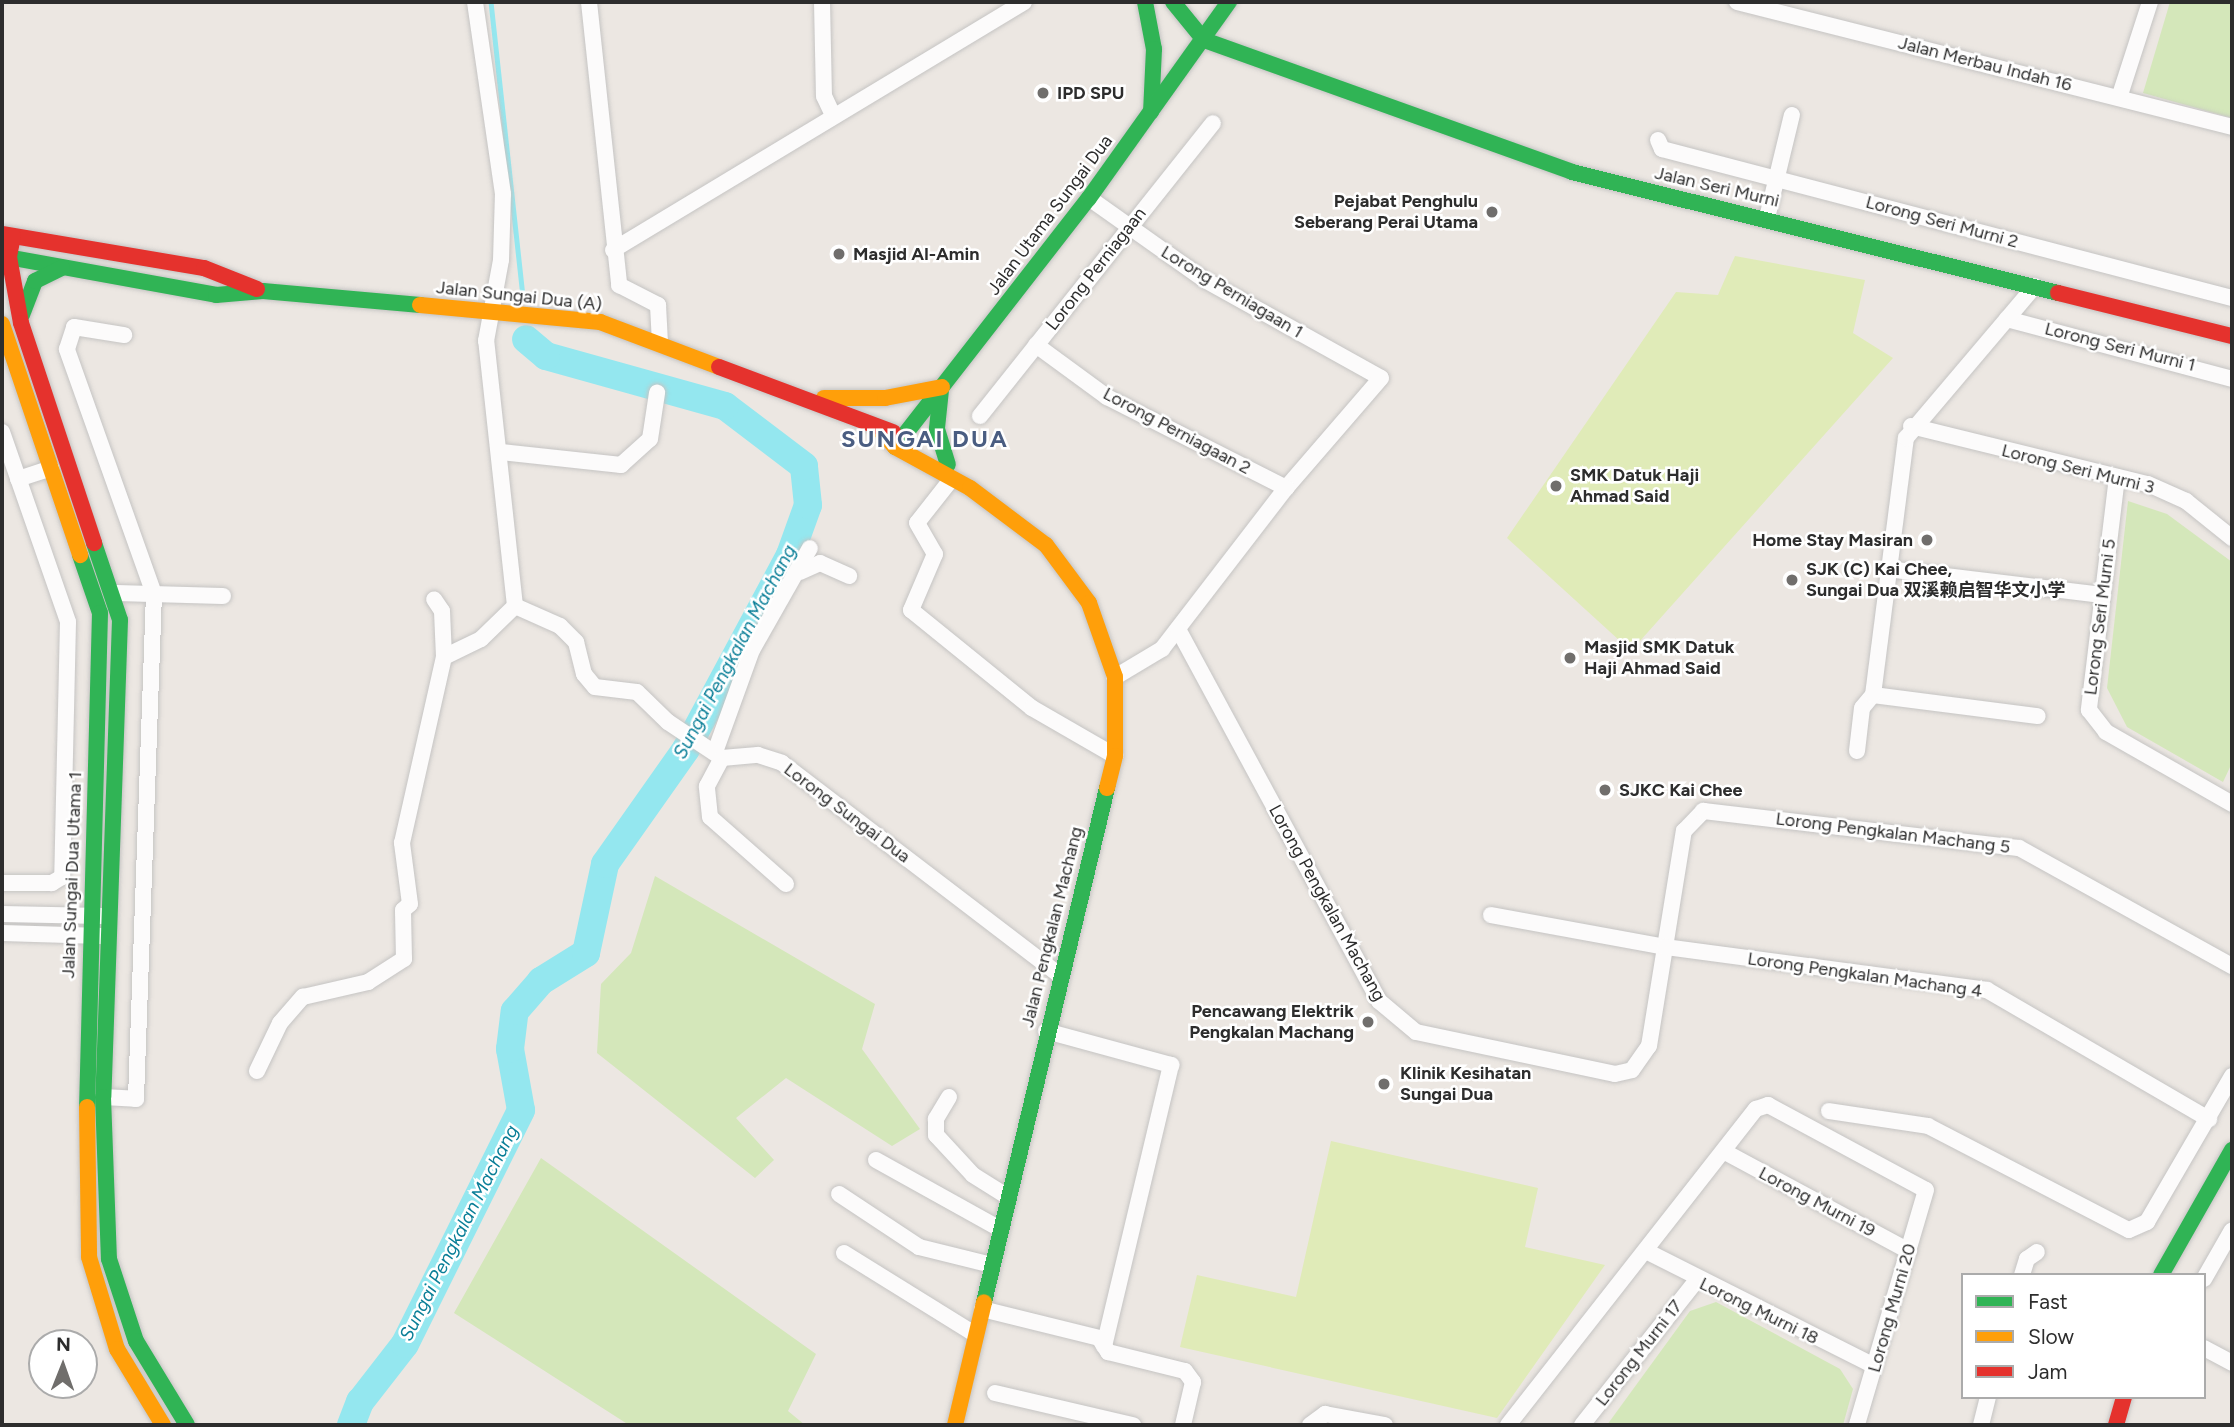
<!DOCTYPE html>
<meta charset="utf-8">
<style>
body{margin:0}
#map{position:relative;width:2234px;height:1427px;overflow:hidden;background:#ece7e2;font-family:Figtree,"Noto Sans SC",sans-serif}
div>[style]{position:absolute}
[style*='--x']{left:calc(var(--x)*1px);top:calc(var(--y)*1px);width:calc(var(--w)*1px);rotate:calc(var(--a)*1deg)}
.green>*{inset:0;background:#d4e7ba}
.pitch>*{inset:0;background:#e0ebb8}
.stream>*{height:4.5px;margin:-2.25px;padding:0 2.25px;transform-origin:2.25px;border-radius:2.25px;background:#94e7ef}
.river>*{height:28px;margin:-14px;padding:0 14px;transform-origin:14px;border-radius:14px;background:#94e7ef}
.roads{filter:drop-shadow(0 0 2px #c5c4c3) drop-shadow(0 0 2px #c5c4c3)}
.street>*{height:16px;margin:-8px;padding:0 8px;transform-origin:8px;border-radius:8px;background:#fcfbfb}
.fast>*{height:16px;margin:-8px;padding:0 8px;transform-origin:8px;border-radius:8px;background:#30b455}
.slow>*{height:16px;margin:-8px;padding:0 8px;transform-origin:8px;border-radius:8px;background:#ff9f0a}
.jam>*{height:16px;margin:-8px;padding:0 8px;transform-origin:8px;border-radius:8px;background:#e5322d}
.dots>*{width:19px;height:19px;translate:-50% -50%;box-sizing:border-box;border:4px solid #fff;border-radius:50%}
span{translate:-50% -50%;white-space:nowrap;text-align:center;line-height:1.15;-webkit-text-stroke:5px #fff;paint-order:stroke}
.street-label{font-size:18px;color:#2d2d2d}
.poi-label{font-size:18px;color:#2d2d2d;font-weight:700}
.left{translate:0 -50%;text-align:left}
.right{translate:-100% -50%;text-align:right}
.water-label{font-size:19px;color:#097e97;font-style:italic}
.district-label{font-size:24px;color:#4a5d81;font-weight:700;letter-spacing:2px}
.frame{position:absolute;inset:0;border:4px solid #2d2d2d;pointer-events:none}
.legend{position:absolute;left:1961px;top:1273px;width:245px;height:126px;box-sizing:border-box;background:#fff;border:2px solid #ababab;margin:0;padding:9px 12px;list-style:none;font-size:21px;color:#2d2d2d}
.legend li{display:flex;align-items:center;gap:14px;height:35px}
.legend b{width:35px;border:2px solid #ababab}
.north{position:absolute;left:28px;top:1329px;width:70px;height:70px;box-sizing:border-box;background:#fff;border:2px solid #ababab;border-radius:50%;rotate:1deg;font-size:19px;font-weight:700;line-height:28px;text-align:center;color:#2d2d2d}
.north::after{content:'';display:block;margin:auto;width:24px;height:32px;background:#706e6c;clip-path:polygon(50% 0,100% 100%,50% 72%,0 100%)}
</style>
<div id="map">
<div class="green">
<div style="clip-path:polygon(2170px 2px,2232px 2px,2232px 118px,2143px 93px)"></div>
<div style="clip-path:polygon(2128px 501px,2167px 514px,2232px 562px,2232px 763px,2223px 782px,2127px 727px,2107px 688px)"></div>
<div style="clip-path:polygon(655px 876px,875px 1004px,862px 1049px,920px 1129px,892px 1146px,786px 1078px,736px 1118px,774px 1160px,755px 1178px,597px 1053px,601px 984px,631px 953px)"></div>
<div style="clip-path:polygon(541px 1158px,816px 1354px,788px 1411px,805px 1425px,629px 1425px,454px 1313px)"></div>
<div style="clip-path:polygon(1716px 1302px,1840px 1369px,1853px 1389px,1843px 1425px,1607px 1425px,1690px 1311px)"></div>
</div>
<div class="pitch">
<div style="clip-path:polygon(1735px 256px,1865px 280px,1853px 333px,1893px 358px,1631px 651px,1507px 538px,1676px 292px,1718px 295px)"></div>
<div style="clip-path:polygon(1331px 1141px,1538px 1188px,1525px 1247px,1605px 1265px,1497px 1418px,1180px 1347px,1197px 1275px,1296px 1297px)"></div>
</div>
<div class="stream">
<div style="--x:491;--y:2;--w:297;--a:83.8"></div>
</div>
<div class="river">
<div style="--x:351;--y:1425;--w:25;--a:-69"></div>
<div style="--x:360;--y:1402;--w:73;--a:-52.2"></div>
<div style="--x:405;--y:1344;--w:261;--a:-63.6"></div>
<div style="--x:521;--y:1110;--w:62;--a:-100.2"></div>
<div style="--x:510;--y:1049;--w:38;--a:-83"></div>
<div style="--x:515;--y:1011;--w:40;--a:-49"></div>
<div style="--x:541;--y:981;--w:53;--a:-31.9"></div>
<div style="--x:586;--y:953;--w:91;--a:-77.9"></div>
<div style="--x:605;--y:864;--w:141;--a:-54.8"></div>
<div style="--x:686;--y:749;--w:220;--a:-61.8"></div>
<div style="--x:790;--y:555;--w:53;--a:-70.2"></div>
<div style="--x:808;--y:505;--w:39;--a:-96"></div>
<div style="--x:804;--y:466;--w:99;--a:-142.8"></div>
<div style="--x:725;--y:406;--w:186;--a:-164.4"></div>
<div style="--x:546;--y:356;--w:26;--a:-140"></div>
</div>
<div class="roads">
<div class="street">
<div style="--x:589;--y:2;--w:285;--a:83.9"></div>
<div style="--x:619;--y:285;--w:44;--a:27.1"></div>
<div style="--x:658;--y:305;--w:35;--a:87"></div>
<div style="--x:822;--y:2;--w:94;--a:88.8"></div>
<div style="--x:824;--y:96;--w:19;--a:65"></div>
<div style="--x:1737;--y:2;--w:511;--a:14.17"></div>
<div style="--x:2119;--y:98;--w:101;--a:-72.1"></div>
<div style="--x:1658;--y:140;--w:10;--a:66"></div>
<div style="--x:1662;--y:149;--w:589;--a:14.65"></div>
<div style="--x:1089;--y:198;--w:142;--a:35.3"></div>
<div style="--x:1205;--y:280;--w:201;--a:29.1"></div>
<div style="--x:1381;--y:378;--w:145;--a:130.8"></div>
<div style="--x:1286;--y:488;--w:203;--a:127.6"></div>
<div style="--x:1162;--y:649;--w:55;--a:149.2"></div>
<div style="--x:1767;--y:218;--w:106;--a:-76.4"></div>
<div style="--x:613;--y:250;--w:480;--a:-31.1"></div>
<div style="--x:2007;--y:319;--w:233;--a:14.9"></div>
<div style="--x:1036;--y:345;--w:88;--a:36.2"></div>
<div style="--x:1107;--y:397;--w:201;--a:26.9"></div>
<div style="--x:980;--y:416;--w:374;--a:-51.5"></div>
<div style="--x:1911;--y:426;--w:244;--a:13.8"></div>
<div style="--x:2148;--y:484;--w:42;--a:24.1"></div>
<div style="--x:2186;--y:501;--w:59;--a:38.8"></div>
<div style="--x:2;--y:432;--w:201;--a:70.8"></div>
<div style="--x:68;--y:622;--w:255;--a:91.3"></div>
<div style="--x:62;--y:877;--w:12;--a:149"></div>
<div style="--x:52;--y:883;--w:50;--a:180"></div>
<div style="--x:501;--y:452;--w:121;--a:6.2"></div>
<div style="--x:621;--y:465;--w:39;--a:-42"></div>
<div style="--x:650;--y:439;--w:47;--a:-81.3"></div>
<div style="--x:2117;--y:477;--w:235;--a:96.9"></div>
<div style="--x:2089;--y:710;--w:28;--a:52"></div>
<div style="--x:2106;--y:732;--w:145;--a:29.7"></div>
<div style="--x:18;--y:479;--w:35;--a:-18"></div>
<div style="--x:950;--y:481;--w:53;--a:128.2"></div>
<div style="--x:917;--y:523;--w:36;--a:60"></div>
<div style="--x:935;--y:554;--w:61;--a:113.2"></div>
<div style="--x:911;--y:610;--w:156;--a:39"></div>
<div style="--x:1032;--y:708;--w:96;--a:30"></div>
<div style="--x:1887;--y:569;--w:217;--a:6.9"></div>
<div style="--x:800;--y:572;--w:22;--a:-24"></div>
<div style="--x:820;--y:563;--w:32;--a:24"></div>
<div style="--x:116;--y:593;--w:107;--a:1.6"></div>
<div style="--x:515;--y:606;--w:49;--a:24"></div>
<div style="--x:560;--y:626;--w:23;--a:45"></div>
<div style="--x:576;--y:642;--w:33;--a:76"></div>
<div style="--x:584;--y:674;--w:17;--a:50"></div>
<div style="--x:595;--y:687;--w:42;--a:6.8"></div>
<div style="--x:637;--y:692;--w:43;--a:44.1"></div>
<div style="--x:668;--y:722;--w:65;--a:33.7"></div>
<div style="--x:1178;--y:629;--w:423;--a:61.6"></div>
<div style="--x:1379;--y:1001;--w:48;--a:40"></div>
<div style="--x:1416;--y:1032;--w:203;--a:11.9"></div>
<div style="--x:1615;--y:1074;--w:17;--a:-13"></div>
<div style="--x:1632;--y:1070;--w:29;--a:-55"></div>
<div style="--x:1649;--y:1046;--w:218;--a:-80.8"></div>
<div style="--x:1684;--y:831;--w:28;--a:-46"></div>
<div style="--x:1703;--y:811;--w:318;--a:6.7"></div>
<div style="--x:2019;--y:848;--w:244;--a:29"></div>
<div style="--x:444;--y:657;--w:41;--a:-25.9"></div>
<div style="--x:481;--y:639;--w:47;--a:-44.1"></div>
<div style="--x:515;--y:606;--w:267;--a:-96.2"></div>
<div style="--x:486;--y:341;--w:82;--a:-79.5"></div>
<div style="--x:501;--y:260;--w:66;--a:-88.3"></div>
<div style="--x:503;--y:194;--w:194;--a:-98.3"></div>
<div style="--x:1873;--y:695;--w:166;--a:7.3"></div>
<div style="--x:1857;--y:751;--w:43;--a:-83.4"></div>
<div style="--x:1862;--y:708;--w:17;--a:-50"></div>
<div style="--x:1873;--y:695;--w:259;--a:-82.7"></div>
<div style="--x:1906;--y:438;--w:199;--a:-49.7"></div>
<div style="--x:715;--y:752;--w:109;--a:-70.1"></div>
<div style="--x:752;--y:650;--w:117;--a:-60.4"></div>
<div style="--x:786;--y:884;--w:101;--a:-138.6"></div>
<div style="--x:710;--y:817;--w:31;--a:-96"></div>
<div style="--x:707;--y:786;--w:32;--a:-62"></div>
<div style="--x:722;--y:758;--w:36;--a:-5"></div>
<div style="--x:758;--y:755;--w:25;--a:18"></div>
<div style="--x:782;--y:763;--w:349;--a:37.4"></div>
<div style="--x:2;--y:914;--w:99;--a:1.2"></div>
<div style="--x:1491;--y:915;--w:177;--a:10.4"></div>
<div style="--x:1665;--y:947;--w:325;--a:7.6"></div>
<div style="--x:1987;--y:990;--w:257;--a:30.2"></div>
<div style="--x:2;--y:933;--w:99;--a:1.7"></div>
<div style="--x:1046;--y:1031;--w:130;--a:15.2"></div>
<div style="--x:1171;--y:1065;--w:289;--a:103.4"></div>
<div style="--x:257;--y:1071;--w:53;--a:-64.4"></div>
<div style="--x:280;--y:1023;--w:35;--a:-49"></div>
<div style="--x:303;--y:997;--w:67;--a:-13"></div>
<div style="--x:368;--y:982;--w:43;--a:-32.6"></div>
<div style="--x:404;--y:959;--w:49;--a:-91.2"></div>
<div style="--x:403;--y:910;--w:9;--a:-41"></div>
<div style="--x:410;--y:904;--w:62;--a:-97.5"></div>
<div style="--x:402;--y:843;--w:191;--a:-77.3"></div>
<div style="--x:444;--y:657;--w:46;--a:-92.5"></div>
<div style="--x:442;--y:611;--w:14;--a:-124"></div>
<div style="--x:103;--y:1097;--w:33;--a:3"></div>
<div style="--x:136;--y:1099;--w:505;--a:-87.96"></div>
<div style="--x:154;--y:594;--w:260;--a:-109.6"></div>
<div style="--x:67;--y:349;--w:23;--a:-72"></div>
<div style="--x:74;--y:327;--w:51;--a:9.1"></div>
<div style="--x:949;--y:1097;--w:26;--a:121"></div>
<div style="--x:936;--y:1119;--w:16;--a:90"></div>
<div style="--x:936;--y:1135;--w:54;--a:47.2"></div>
<div style="--x:973;--y:1175;--w:41;--a:32.2"></div>
<div style="--x:1829;--y:1111;--w:100;--a:8.6"></div>
<div style="--x:1928;--y:1126;--w:226;--a:27.4"></div>
<div style="--x:2129;--y:1230;--w:20;--a:-24"></div>
<div style="--x:2147;--y:1222;--w:169;--a:-59.8"></div>
<div style="--x:1725;--y:1152;--w:209;--a:28.3"></div>
<div style="--x:876;--y:1160;--w:142;--a:29.1"></div>
<div style="--x:839;--y:1194;--w:96;--a:33.5"></div>
<div style="--x:919;--y:1247;--w:75;--a:13.9"></div>
<div style="--x:1646;--y:1251;--w:256;--a:26.7"></div>
<div style="--x:844;--y:1253;--w:155;--a:31.8"></div>
<div style="--x:2022;--y:1275;--w:17;--a:-73"></div>
<div style="--x:2027;--y:1259;--w:12;--a:-35"></div>
<div style="--x:2204;--y:1279;--w:56;--a:-60.3"></div>
<div style="--x:982;--y:1309;--w:121;--a:13.9"></div>
<div style="--x:1099;--y:1338;--w:17;--a:57"></div>
<div style="--x:1108;--y:1352;--w:79;--a:13.9"></div>
<div style="--x:1185;--y:1371;--w:14;--a:54"></div>
<div style="--x:1193;--y:1382;--w:44;--a:103.1"></div>
<div style="--x:2204;--y:1348;--w:32;--a:28"></div>
<div style="--x:995;--y:1393;--w:142;--a:13.1"></div>
<div style="--x:1310;--y:1425;--w:19;--a:-36"></div>
<div style="--x:1325;--y:1414;--w:61;--a:10.4"></div>
<div style="--x:1508;--y:1425;--w:402;--a:-51.9"></div>
<div style="--x:1756;--y:1109;--w:13;--a:-18"></div>
<div style="--x:1768;--y:1105;--w:179;--a:28.3"></div>
<div style="--x:1926;--y:1190;--w:245;--a:106.4"></div>
<div style="--x:1582;--y:1425;--w:184;--a:-51.6"></div>
<div style="--x:1981;--y:1425;--w:29;--a:-76"></div>
</div>
<div class="fast">
<div style="--x:1145;--y:2;--w:48;--a:79.2"></div>
<div style="--x:1154;--y:49;--w:63;--a:92.7"></div>
<div style="--x:1173;--y:2;--w:49;--a:50.8"></div>
<div style="--x:1204;--y:40;--w:391;--a:19.7"></div>
<div style="--x:1572;--y:172;--w:501;--a:13.98"></div>
<div style="--x:2;--y:256;--w:218;--a:10.3"></div>
<div style="--x:216;--y:295;--w:47;--a:-4.9"></div>
<div style="--x:263;--y:291;--w:158;--a:5.1"></div>
<div style="--x:22;--y:315;--w:36;--a:-69"></div>
<div style="--x:35;--y:281;--w:30;--a:-26"></div>
<div style="--x:941;--y:390;--w:39;--a:96"></div>
<div style="--x:937;--y:429;--w:37;--a:73"></div>
<div style="--x:895;--y:447;--w:316;--a:-52.1"></div>
<div style="--x:1089;--y:198;--w:241;--a:-54.5"></div>
<div style="--x:94;--y:543;--w:81;--a:71.3"></div>
<div style="--x:120;--y:620;--w:477;--a:92"></div>
<div style="--x:103;--y:1097;--w:162;--a:87.9"></div>
<div style="--x:109;--y:1259;--w:86;--a:71.8"></div>
<div style="--x:136;--y:1341;--w:98;--a:58.7"></div>
<div style="--x:80;--y:555;--w:61;--a:71"></div>
<div style="--x:100;--y:613;--w:494;--a:91.5"></div>
<div style="--x:2161;--y:1275;--w:144;--a:-60.4"></div>
<div style="--x:984;--y:1302;--w:529;--a:-76.54"></div>
</div>
<div class="slow">
<div style="--x:420;--y:305;--w:181;--a:5.4"></div>
<div style="--x:600;--y:322;--w:127;--a:20.7"></div>
<div style="--x:2;--y:324;--w:244;--a:71.3"></div>
<div style="--x:824;--y:398;--w:61;--a:0"></div>
<div style="--x:885;--y:398;--w:58;--a:-10.9"></div>
<div style="--x:878;--y:428;--w:25;--a:48"></div>
<div style="--x:895;--y:447;--w:85;--a:28.7"></div>
<div style="--x:970;--y:488;--w:95;--a:36.9"></div>
<div style="--x:1046;--y:545;--w:72;--a:53.4"></div>
<div style="--x:1089;--y:603;--w:78;--a:70.6"></div>
<div style="--x:1115;--y:677;--w:79;--a:90"></div>
<div style="--x:1115;--y:756;--w:33;--a:104"></div>
<div style="--x:87;--y:1107;--w:150;--a:89.2"></div>
<div style="--x:89;--y:1257;--w:96;--a:73.1"></div>
<div style="--x:117;--y:1349;--w:89;--a:58.8"></div>
<div style="--x:955;--y:1425;--w:126;--a:-76.7"></div>
</div>
<div class="jam">
<div style="--x:2;--y:234;--w:205;--a:9.6"></div>
<div style="--x:204;--y:268;--w:57;--a:21.6"></div>
<div style="--x:13;--y:236;--w:21;--a:101"></div>
<div style="--x:9;--y:257;--w:67;--a:79.7"></div>
<div style="--x:21;--y:323;--w:232;--a:71.6"></div>
<div style="--x:2058;--y:293;--w:179;--a:13.9"></div>
<div style="--x:719;--y:367;--w:186;--a:20.5"></div>
<div style="--x:2116;--y:1425;--w:29;--a:-74"></div>
</div>
</div>
<div class="dots">
<div style="left:1043px;top:93px;background:#706e6c"></div>
<div style="left:1492px;top:212px;background:#706e6c"></div>
<div style="left:839px;top:254px;background:#706e6c"></div>
<div style="left:1556px;top:486px;background:#706e6c"></div>
<div style="left:1927px;top:540px;background:#706e6c"></div>
<div style="left:1792px;top:580px;background:#706e6c"></div>
<div style="left:1570px;top:658px;background:#706e6c"></div>
<div style="left:1605px;top:790px;background:#706e6c"></div>
<div style="left:1368px;top:1022px;background:#706e6c"></div>
<div style="left:1384px;top:1084px;background:#706e6c"></div>
</div>
<div class="street-label">
<span style="left:1985px;top:64px;rotate:14deg">Jalan Merbau Indah 16</span>
<span style="left:1717px;top:187px;rotate:13deg">Jalan Seri Murni</span>
<span style="left:1050px;top:215px;rotate:-53deg">Jalan Utama Sungai Dua</span>
<span style="left:1942px;top:222px;rotate:15deg">Lorong Seri Murni 2</span>
<span style="left:1096px;top:269px;rotate:-52deg">Lorong Perniagaan</span>
<span style="left:1232px;top:292px;rotate:31deg">Lorong Perniagaan 1</span>
<span style="left:519px;top:296px;rotate:6deg">Jalan Sungai Dua (A)</span>
<span style="left:2120px;top:347px;rotate:14deg">Lorong Seri Murni 1</span>
<span style="left:1177px;top:431px;rotate:28deg">Lorong Perniagaan 2</span>
<span style="left:2078px;top:469px;rotate:14deg">Lorong Seri Murni 3</span>
<span style="left:2100px;top:617px;rotate:-83deg">Lorong Seri Murni 5</span>
<span style="left:847px;top:813px;rotate:37deg">Lorong Sungai Dua</span>
<span style="left:1893px;top:833px;rotate:7deg">Lorong Pengkalan Machang 5</span>
<span style="left:72px;top:875px;rotate:-88deg">Jalan Sungai Dua Utama 1</span>
<span style="left:1327px;top:903px;rotate:61deg">Lorong Pengkalan Machang</span>
<span style="left:1052px;top:927px;rotate:-76deg">Jalan Pengkalan Machang</span>
<span style="left:1865px;top:975px;rotate:8deg">Lorong Pengkalan Machang 4</span>
<span style="left:1817px;top:1202px;rotate:28deg">Lorong Murni 19</span>
<span style="left:1892px;top:1308px;rotate:-74deg">Lorong Murni 20</span>
<span style="left:1759px;top:1311px;rotate:26deg">Lorong Murni 18</span>
<span style="left:1639px;top:1353px;rotate:-52deg">Lorong Murni 17</span>
</div>
<div class="poi-label">
<span class="left" style="left:1057px;top:93px">IPD SPU</span>
<span class="right" style="left:1478px;top:212px">Pejabat Penghulu<br>Seberang Perai Utama</span>
<span class="left" style="left:853px;top:254px">Masjid Al-Amin</span>
<span class="left" style="left:1570px;top:486px">SMK Datuk Haji<br>Ahmad Said</span>
<span class="right" style="left:1913px;top:540px">Home Stay Masiran</span>
<span class="left" style="left:1806px;top:580px">SJK (C) Kai Chee,<br>Sungai Dua 双溪赖启智华文小学</span>
<span class="left" style="left:1584px;top:658px">Masjid SMK Datuk<br>Haji Ahmad Said</span>
<span class="left" style="left:1619px;top:790px">SJKC Kai Chee</span>
<span class="right" style="left:1354px;top:1022px">Pencawang Elektrik<br>Pengkalan Machang</span>
<span class="left" style="left:1400px;top:1084px">Klinik Kesihatan<br>Sungai Dua</span>
</div>
<div class="water-label">
<span style="left:735px;top:652px;rotate:-62deg">Sungai Pengkalan Machang</span>
<span style="left:459px;top:1233px;rotate:-63deg">Sungai Pengkalan Machang</span>
</div>
<div class="district-label">
<span style="left:925px;top:439px">SUNGAI DUA</span>
</div>
<div class="frame"></div>
<ul class="legend">
<li><b style="height:9px;background:#30b455"></b>Fast</li>
<li><b style="height:9px;background:#ff9f0a"></b>Slow</li>
<li><b style="height:9px;background:#e5322d"></b>Jam</li>
</ul>
<div class="north">N</div>
</div>
